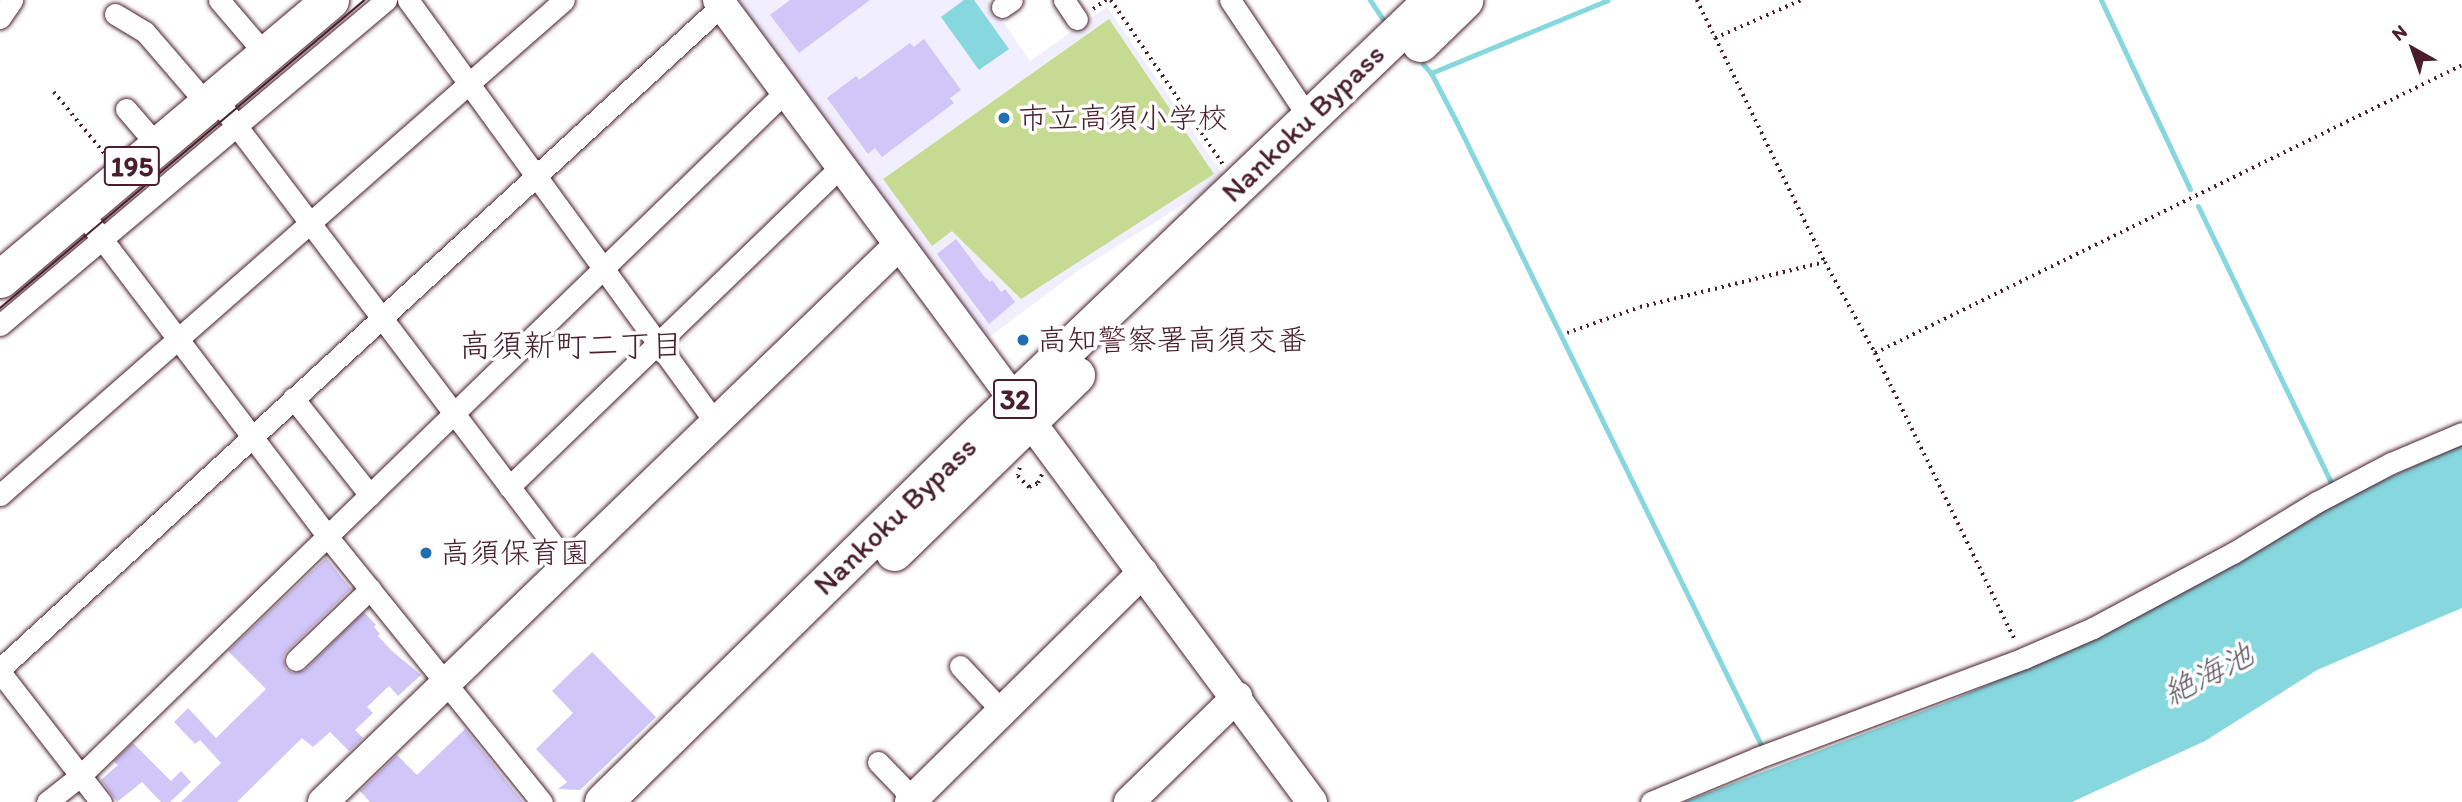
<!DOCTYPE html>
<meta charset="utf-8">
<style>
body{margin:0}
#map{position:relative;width:2462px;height:802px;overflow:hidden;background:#fff;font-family:Itim,"Klee One",sans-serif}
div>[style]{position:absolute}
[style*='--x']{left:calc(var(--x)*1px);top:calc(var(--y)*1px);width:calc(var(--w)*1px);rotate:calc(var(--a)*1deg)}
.built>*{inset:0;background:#f1eefd}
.green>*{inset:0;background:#c6db91}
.water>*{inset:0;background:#86d7de}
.stream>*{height:5px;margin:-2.5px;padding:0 2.5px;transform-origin:2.5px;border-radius:2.5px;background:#86d7de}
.building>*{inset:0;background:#d1c6f8}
.path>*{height:3.5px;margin-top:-1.75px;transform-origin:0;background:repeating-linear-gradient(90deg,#4a1f2b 0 2px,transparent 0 7px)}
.roads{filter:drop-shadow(0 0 2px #4a1f2b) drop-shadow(0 0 2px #4a1f2b)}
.street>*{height:21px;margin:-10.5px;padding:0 10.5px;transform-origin:10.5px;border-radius:10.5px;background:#fff}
.secondary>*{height:30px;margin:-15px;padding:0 15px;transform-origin:15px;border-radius:15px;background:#fff}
.highway>*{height:37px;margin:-18.5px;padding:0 18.5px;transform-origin:18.5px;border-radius:18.5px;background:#fff}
.tram>*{height:2px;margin:-1px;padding:0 1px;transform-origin:1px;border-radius:1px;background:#4a1f2b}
.dots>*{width:19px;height:19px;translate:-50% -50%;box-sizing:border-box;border:4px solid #fff;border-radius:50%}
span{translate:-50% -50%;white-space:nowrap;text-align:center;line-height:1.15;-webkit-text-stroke:7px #fff;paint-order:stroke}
.shield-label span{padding:2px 5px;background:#fff;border:2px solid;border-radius:5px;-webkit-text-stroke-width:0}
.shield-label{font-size:28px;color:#4a1f2b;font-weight:700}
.poi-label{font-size:30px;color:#4a1f2b}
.left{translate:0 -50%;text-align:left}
.street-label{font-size:30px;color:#4a1f2b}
.neighbourhood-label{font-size:32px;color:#4a1f2b}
.water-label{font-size:32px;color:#5c5661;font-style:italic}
.north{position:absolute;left:2378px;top:14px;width:70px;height:70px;-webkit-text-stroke:5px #fff;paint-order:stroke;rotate:320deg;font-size:19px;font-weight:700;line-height:28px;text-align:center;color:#4a1f2b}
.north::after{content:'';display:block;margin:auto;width:24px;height:32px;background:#4a1f2b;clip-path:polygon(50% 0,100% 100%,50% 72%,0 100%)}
</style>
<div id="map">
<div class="built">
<div style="clip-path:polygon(738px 0,988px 0,1030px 61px,1107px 7px,1223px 175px,1205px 191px,1079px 270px,988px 338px)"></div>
</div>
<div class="green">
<div style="clip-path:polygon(1109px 19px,1214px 174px,1021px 299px,952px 231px,932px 246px,883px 179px)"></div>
</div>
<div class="water">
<div style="clip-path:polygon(964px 0,974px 0,1009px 49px,979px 70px,941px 17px)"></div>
<div style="clip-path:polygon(2462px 444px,2462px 608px,2317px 670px,2205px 741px,2072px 802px,1684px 802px,1947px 702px,2041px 662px,2172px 598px,2347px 497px)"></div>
</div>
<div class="stream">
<div style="--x:1370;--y:0;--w:23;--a:56"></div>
<div style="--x:2101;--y:0;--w:209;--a:64.8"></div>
<div style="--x:1423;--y:64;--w:12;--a:48"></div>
<div style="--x:1431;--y:73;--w:56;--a:62.5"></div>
<div style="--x:1457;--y:123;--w:695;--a:63.95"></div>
<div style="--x:1431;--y:73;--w:191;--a:-22.4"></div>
<div style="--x:2198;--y:206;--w:310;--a:64.3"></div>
</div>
<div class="building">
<div style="clip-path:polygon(790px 0,870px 0,799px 53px,770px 15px)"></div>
<div style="clip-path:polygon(924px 39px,961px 90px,950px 98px,954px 103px,882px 157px,875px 148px,868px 154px,827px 98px,856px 76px,859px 80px,910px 43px,914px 47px)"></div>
<div style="clip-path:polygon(956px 239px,983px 275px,990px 282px,992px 280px,1001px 292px,1005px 289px,1015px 302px,989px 324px,937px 254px)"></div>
<div style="clip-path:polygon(326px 558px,351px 589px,287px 651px,283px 657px,286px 669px,293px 673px,305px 670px,364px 612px,376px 625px,374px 627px,380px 634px,378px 636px,392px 651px,421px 675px,398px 696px,389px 686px,367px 707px,373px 713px,355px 730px,363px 738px,349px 751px,330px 732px,313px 747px,302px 738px,237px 802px,181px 802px,221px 763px,200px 740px,195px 744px,174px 722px,188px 708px,216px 738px,266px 689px,228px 651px)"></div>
<div style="clip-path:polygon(592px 652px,656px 717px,580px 790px,558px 789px,567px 782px,536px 749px,573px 713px,552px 691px)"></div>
<div style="clip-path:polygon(465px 729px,523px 802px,370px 802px,360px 791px,397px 755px,417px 775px)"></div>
<div style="clip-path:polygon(133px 743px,171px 781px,181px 771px,191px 782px,170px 802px,161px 802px,142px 782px,117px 802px,101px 780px,118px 765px,114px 761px)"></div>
</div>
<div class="path">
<div style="--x:1111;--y:0;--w:199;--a:55.7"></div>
<div style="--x:1697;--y:0;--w:292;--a:64"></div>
<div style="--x:1825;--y:262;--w:104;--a:61.2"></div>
<div style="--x:1875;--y:353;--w:319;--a:64"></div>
<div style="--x:1093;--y:9;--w:16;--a:-35"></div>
<div style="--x:1715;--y:38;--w:94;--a:-23.8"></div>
<div style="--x:54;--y:92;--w:80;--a:50.6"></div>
<div style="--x:1567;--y:333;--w:77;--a:-19.6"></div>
<div style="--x:1640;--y:307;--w:190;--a:-13.7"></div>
<div style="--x:1875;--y:353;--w:654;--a:-26.13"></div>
<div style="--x:1020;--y:468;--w:8;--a:104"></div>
<div style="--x:1018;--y:476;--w:16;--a:45"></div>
<div style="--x:1029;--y:487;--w:10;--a:-24"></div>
<div style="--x:1038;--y:483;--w:10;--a:-66"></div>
</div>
<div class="roads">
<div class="street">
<div style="--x:219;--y:0;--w:72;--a:49.5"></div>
<div style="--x:408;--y:0;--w:522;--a:53.96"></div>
<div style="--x:1064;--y:0;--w:23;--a:56"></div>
<div style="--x:1230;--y:0;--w:142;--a:56.2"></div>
<div style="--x:1002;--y:7;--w:12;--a:-35"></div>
<div style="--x:115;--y:14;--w:35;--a:31"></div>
<div style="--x:145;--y:32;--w:86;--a:49.3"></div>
<div style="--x:201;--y:97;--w:13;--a:0"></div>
<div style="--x:214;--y:97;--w:14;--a:51"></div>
<div style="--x:223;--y:108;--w:572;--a:52.89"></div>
<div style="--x:0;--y:18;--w:22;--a:-56"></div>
<div style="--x:126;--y:109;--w:48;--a:49.3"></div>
<div style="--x:80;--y:210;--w:409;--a:52.8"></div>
<div style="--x:327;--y:536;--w:342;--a:51.1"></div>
<div style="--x:0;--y:325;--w:505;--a:-40.1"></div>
<div style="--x:293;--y:398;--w:124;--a:51.6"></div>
<div style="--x:509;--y:487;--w:460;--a:-44"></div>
<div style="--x:0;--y:495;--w:750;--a:-41.27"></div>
<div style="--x:296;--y:660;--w:103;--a:-43.8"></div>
<div style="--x:960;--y:666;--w:62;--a:47"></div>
<div style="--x:0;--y:669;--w:981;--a:-42.6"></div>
<div style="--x:0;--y:672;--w:165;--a:52.2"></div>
<div style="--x:878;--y:762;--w:37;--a:46"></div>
<div style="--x:904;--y:789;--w:14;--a:69"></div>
<div style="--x:47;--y:802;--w:42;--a:-38.2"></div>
<div style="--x:80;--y:776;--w:982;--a:-44.13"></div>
<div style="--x:1651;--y:802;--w:115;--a:-22.5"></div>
<div style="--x:1757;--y:758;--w:285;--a:-20.5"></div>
<div style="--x:2024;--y:658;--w:75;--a:-23.5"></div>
<div style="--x:2093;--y:628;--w:159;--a:-28.2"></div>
<div style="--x:2233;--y:553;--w:98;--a:-31.3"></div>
<div style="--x:2317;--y:502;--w:84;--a:-27.8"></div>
<div style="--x:2391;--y:463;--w:77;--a:-22.9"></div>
</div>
<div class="secondary">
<div style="--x:718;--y:0;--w:998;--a:53.47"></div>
<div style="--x:323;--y:802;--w:800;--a:-44.04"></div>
<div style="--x:910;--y:802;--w:327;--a:-44.6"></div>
<div style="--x:1129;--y:802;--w:151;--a:-44.2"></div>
</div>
<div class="highway">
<div style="--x:1420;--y:43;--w:62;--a:-44.3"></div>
<div style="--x:0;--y:279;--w:432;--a:-40.2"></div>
<div style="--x:894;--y:552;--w:254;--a:-44.2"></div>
<div style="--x:603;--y:802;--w:530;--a:-44.46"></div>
<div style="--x:981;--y:431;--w:624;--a:-43.7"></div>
</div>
</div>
<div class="tram">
<div style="--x:0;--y:308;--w:477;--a:-40.2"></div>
</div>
<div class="dots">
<div style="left:1004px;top:118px;background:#1f6fb2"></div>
<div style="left:1023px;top:340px;background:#1f6fb2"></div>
<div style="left:426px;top:553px;background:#1f6fb2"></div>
</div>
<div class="shield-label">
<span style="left:132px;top:166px">195</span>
<span style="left:1015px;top:399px">32</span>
</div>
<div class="poi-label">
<span class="left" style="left:1018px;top:118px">市立高須小学校</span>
<span class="left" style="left:1037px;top:340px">高知警察署高須交番</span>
<span class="left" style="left:440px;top:553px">高須保育園</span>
</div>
<div class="street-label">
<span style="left:1303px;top:123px;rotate:-44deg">Nankoku Bypass</span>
<span style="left:895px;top:516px;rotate:-44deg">Nankoku Bypass</span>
</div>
<div class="neighbourhood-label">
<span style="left:571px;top:345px">高須新町二丁目</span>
</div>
<div class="water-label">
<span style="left:2208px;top:674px;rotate:-27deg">絶海池</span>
</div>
<div class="north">N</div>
</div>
